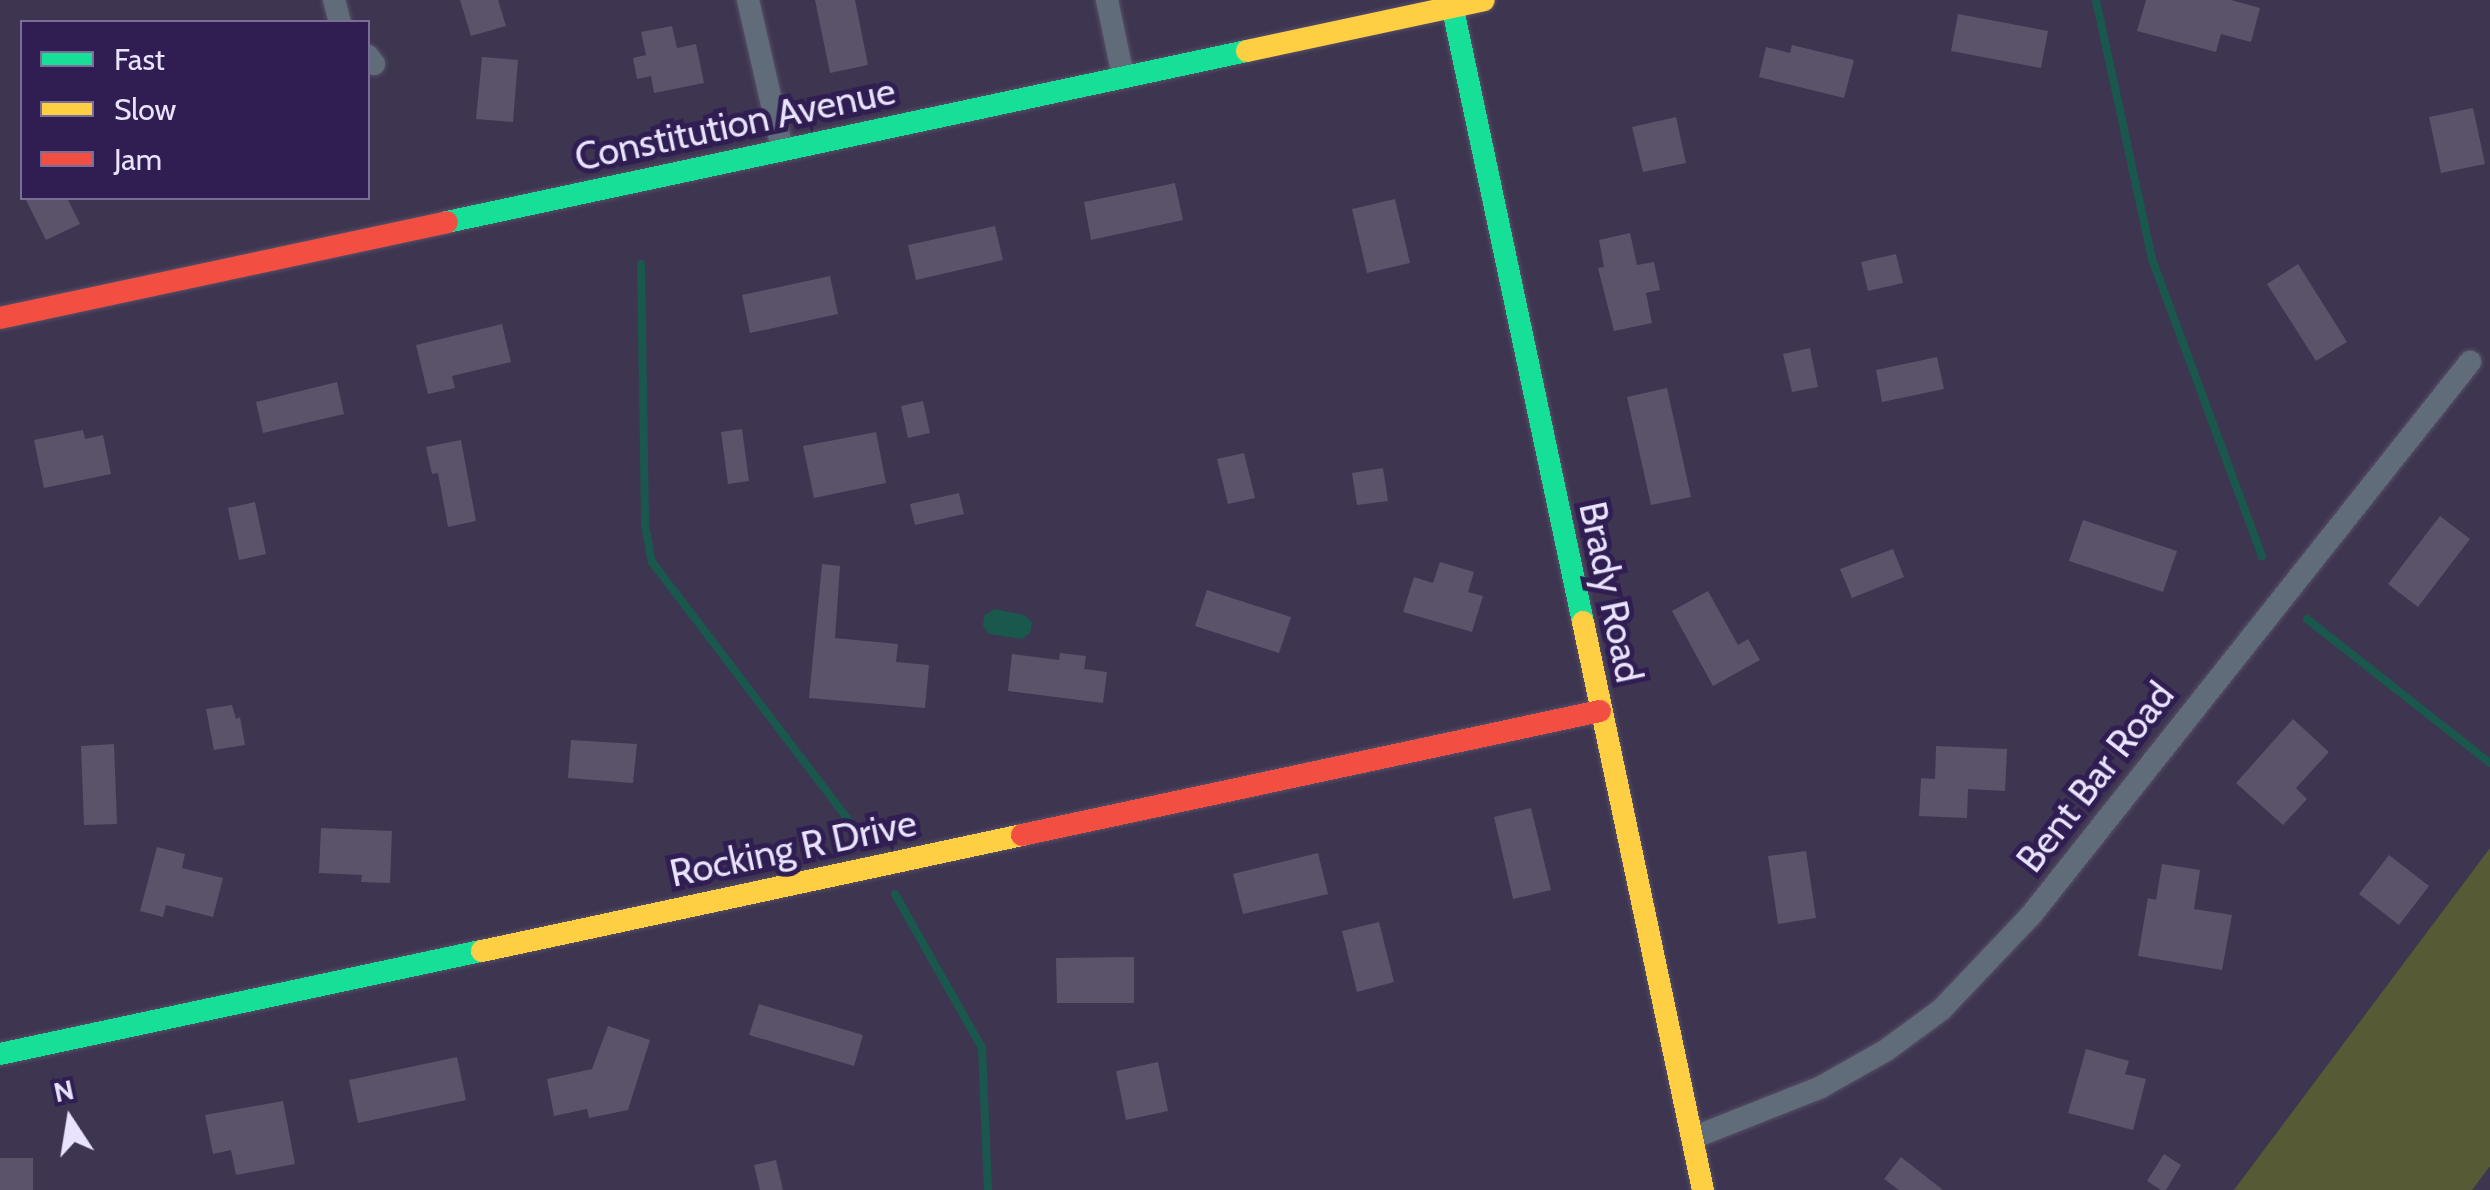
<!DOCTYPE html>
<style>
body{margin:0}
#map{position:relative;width:2490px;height:1190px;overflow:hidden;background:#3e3551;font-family:Cabin,sans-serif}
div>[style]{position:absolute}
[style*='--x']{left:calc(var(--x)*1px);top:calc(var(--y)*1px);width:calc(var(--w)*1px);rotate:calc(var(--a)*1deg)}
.green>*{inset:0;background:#565b36}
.water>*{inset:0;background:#1a584d}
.stream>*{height:8px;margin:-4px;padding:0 4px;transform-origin:4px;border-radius:4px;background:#1a584d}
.building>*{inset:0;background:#5a536a}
.roads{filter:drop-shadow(0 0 2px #575067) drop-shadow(0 0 2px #575067)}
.street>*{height:22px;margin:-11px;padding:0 11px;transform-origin:11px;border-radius:11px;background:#606c79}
.fast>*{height:22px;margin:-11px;padding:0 11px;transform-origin:11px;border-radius:11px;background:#16e098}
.slow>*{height:22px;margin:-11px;padding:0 11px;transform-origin:11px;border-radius:11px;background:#ffcf43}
.jam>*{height:22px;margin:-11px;padding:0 11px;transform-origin:11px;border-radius:11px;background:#f24e42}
span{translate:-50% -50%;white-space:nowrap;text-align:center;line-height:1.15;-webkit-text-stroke:10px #301e52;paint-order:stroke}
.street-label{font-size:38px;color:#e9e3fe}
.legend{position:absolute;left:20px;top:20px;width:350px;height:180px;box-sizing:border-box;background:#301e52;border:2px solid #7a6d97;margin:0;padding:12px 18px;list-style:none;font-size:30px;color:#e9e3fe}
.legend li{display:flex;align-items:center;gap:20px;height:50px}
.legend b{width:50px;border:2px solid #7a6d97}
.north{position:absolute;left:20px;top:1070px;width:100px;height:100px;-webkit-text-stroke:8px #301e52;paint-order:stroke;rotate:348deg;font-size:28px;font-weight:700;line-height:40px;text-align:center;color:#e9e3fe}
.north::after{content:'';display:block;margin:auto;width:35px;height:45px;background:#e9e3fe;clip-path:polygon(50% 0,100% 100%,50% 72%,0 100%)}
</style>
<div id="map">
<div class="green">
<div style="clip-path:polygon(2490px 848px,2490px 1166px,2472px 1190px,2234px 1190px)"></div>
</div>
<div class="water">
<div style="clip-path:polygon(994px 609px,1024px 615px,1032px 622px,1030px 633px,1022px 639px,989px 634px,983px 626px,984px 616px)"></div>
</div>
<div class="stream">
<div style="--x:2096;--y:0;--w:265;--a:77.8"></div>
<div style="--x:2152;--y:259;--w:317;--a:69.7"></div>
<div style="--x:641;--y:264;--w:260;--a:89.1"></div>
<div style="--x:645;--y:524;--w:39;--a:80"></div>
<div style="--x:652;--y:562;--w:342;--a:52.7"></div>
<div style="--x:2307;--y:619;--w:233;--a:38.2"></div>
<div style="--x:895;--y:894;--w:177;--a:60.5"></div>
<div style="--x:982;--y:1048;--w:142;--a:87.6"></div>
</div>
<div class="building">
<div style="clip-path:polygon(460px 0,498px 0,506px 26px,471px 36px)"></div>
<div style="clip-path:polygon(815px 0,855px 0,868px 65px,830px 73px)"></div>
<div style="clip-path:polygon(2146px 0,2231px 0,2260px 8px,2251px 42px,2221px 34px,2216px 52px,2137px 31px)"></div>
<div style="clip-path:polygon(1958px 14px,2048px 31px,2041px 68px,1951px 51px)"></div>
<div style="clip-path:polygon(672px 26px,677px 48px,696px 44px,704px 83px,654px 93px,651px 76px,637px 79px,633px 58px,646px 55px,641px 32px)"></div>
<div style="clip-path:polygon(1792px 45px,1854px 60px,1844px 98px,1759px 77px,1766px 47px,1790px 53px)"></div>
<div style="clip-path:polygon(482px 57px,518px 60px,513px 122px,476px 119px)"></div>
<div style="clip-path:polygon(2473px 108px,2485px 164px,2441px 173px,2429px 117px)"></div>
<div style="clip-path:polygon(1676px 117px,1686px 163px,1643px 172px,1632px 127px)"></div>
<div style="clip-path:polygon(1175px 183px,1183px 220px,1091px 240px,1084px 202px)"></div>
<div style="clip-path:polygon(25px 198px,67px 198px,80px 224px,46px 240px)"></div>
<div style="clip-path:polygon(1395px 199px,1410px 263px,1367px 273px,1352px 209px)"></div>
<div style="clip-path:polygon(995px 226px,1003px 260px,916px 280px,908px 245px)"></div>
<div style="clip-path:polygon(1630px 233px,1637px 265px,1654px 262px,1660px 290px,1646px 293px,1652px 323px,1614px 331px,1598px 268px,1604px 267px,1599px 240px)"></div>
<div style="clip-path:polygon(1896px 254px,1903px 283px,1868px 291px,1861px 262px)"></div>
<div style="clip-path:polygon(2298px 264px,2347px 342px,2316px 361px,2267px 284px)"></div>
<div style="clip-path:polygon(830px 276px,838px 314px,750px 333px,742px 295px)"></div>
<div style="clip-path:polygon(502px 324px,511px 362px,452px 376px,455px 388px,428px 394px,416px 345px)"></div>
<div style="clip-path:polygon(1810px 348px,1818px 387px,1792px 392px,1783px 354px)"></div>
<div style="clip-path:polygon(1937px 357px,1944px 389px,1882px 402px,1876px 370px)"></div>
<div style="clip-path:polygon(337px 382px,344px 414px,263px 433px,256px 402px)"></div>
<div style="clip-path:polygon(1667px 388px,1691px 497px,1651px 505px,1627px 397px)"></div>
<div style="clip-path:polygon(923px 401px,930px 433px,908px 438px,901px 406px)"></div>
<div style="clip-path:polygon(742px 429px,749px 481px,728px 484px,721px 432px)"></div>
<div style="clip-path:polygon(83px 430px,85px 439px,103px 435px,111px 474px,44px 488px,34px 440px)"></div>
<div style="clip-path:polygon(876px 432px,886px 483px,814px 498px,803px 446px)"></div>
<div style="clip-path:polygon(461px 440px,476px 521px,448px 527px,438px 473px,432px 474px,426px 447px)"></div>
<div style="clip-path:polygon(1244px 453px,1255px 498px,1228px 504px,1217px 459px)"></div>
<div style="clip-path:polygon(1383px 468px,1388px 501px,1357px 505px,1352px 473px)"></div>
<div style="clip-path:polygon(959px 493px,964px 514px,915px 525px,910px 504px)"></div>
<div style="clip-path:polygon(255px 502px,266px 554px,239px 560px,228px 508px)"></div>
<div style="clip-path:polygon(2440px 516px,2470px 539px,2418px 607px,2388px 584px)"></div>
<div style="clip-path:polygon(2083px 520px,2177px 551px,2163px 592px,2069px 561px)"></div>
<div style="clip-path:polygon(1893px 549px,1904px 577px,1852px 598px,1840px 569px)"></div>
<div style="clip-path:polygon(1440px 562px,1474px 572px,1468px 592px,1483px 596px,1472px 632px,1403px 612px,1414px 577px,1433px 583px)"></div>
<div style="clip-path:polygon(822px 564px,840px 566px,835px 638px,898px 644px,896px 662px,929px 665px,925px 708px,809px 698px)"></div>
<div style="clip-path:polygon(1207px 590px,1291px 617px,1279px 653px,1195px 626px)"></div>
<div style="clip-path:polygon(1708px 591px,1738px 645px,1748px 639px,1760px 660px,1713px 686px,1672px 611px)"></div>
<div style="clip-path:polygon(1060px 653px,1086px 656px,1084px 669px,1107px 672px,1103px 703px,1008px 691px,1012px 654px,1059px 660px)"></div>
<div style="clip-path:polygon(232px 705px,236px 719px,240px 717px,245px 745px,214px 750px,206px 709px)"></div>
<div style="clip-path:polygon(2293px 719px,2329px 752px,2296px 788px,2307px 799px,2283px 825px,2236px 783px)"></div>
<div style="clip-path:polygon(571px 740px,637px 744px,633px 783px,568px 778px)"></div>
<div style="clip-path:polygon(114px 744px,117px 824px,84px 825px,81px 746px)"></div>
<div style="clip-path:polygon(1936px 746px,2007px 749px,2005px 791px,1968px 789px,1967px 818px,1919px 816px,1921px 778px,1935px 779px)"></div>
<div style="clip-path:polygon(1531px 808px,1551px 890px,1513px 899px,1494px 817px)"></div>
<div style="clip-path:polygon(321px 828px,392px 831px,390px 883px,361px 882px,362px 875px,319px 873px)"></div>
<div style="clip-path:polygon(157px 847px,185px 854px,182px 868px,223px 878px,213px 917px,166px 905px,163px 917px,140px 911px)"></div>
<div style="clip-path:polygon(1806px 851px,1816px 918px,1778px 924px,1768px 856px)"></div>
<div style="clip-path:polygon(1318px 853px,1328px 894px,1243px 914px,1233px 874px)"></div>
<div style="clip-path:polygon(2389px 855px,2429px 886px,2399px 925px,2359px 894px)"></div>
<div style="clip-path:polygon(2162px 864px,2200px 870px,2194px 909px,2232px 915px,2222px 970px,2138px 956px,2148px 898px,2156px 900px)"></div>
<div style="clip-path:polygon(1379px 922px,1394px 982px,1357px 992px,1342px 931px)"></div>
<div style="clip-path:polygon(1134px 957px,1134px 1003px,1057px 1003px,1056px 958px)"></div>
<div style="clip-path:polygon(759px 1004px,863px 1035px,854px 1066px,749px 1035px)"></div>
<div style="clip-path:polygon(608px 1026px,650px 1040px,628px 1110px,589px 1118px,587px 1109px,554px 1116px,547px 1079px,592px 1069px)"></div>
<div style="clip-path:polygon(2086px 1049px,2129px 1061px,2125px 1074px,2146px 1079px,2133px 1130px,2068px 1113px)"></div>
<div style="clip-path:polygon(457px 1057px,466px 1100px,358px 1123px,349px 1080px)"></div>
<div style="clip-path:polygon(1158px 1062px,1168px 1111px,1126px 1120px,1116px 1071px)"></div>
<div style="clip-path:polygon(283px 1101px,295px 1164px,236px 1175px,231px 1150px,213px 1154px,205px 1115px)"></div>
<div style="clip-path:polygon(2164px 1154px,2181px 1165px,2166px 1190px,2161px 1190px,2147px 1181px)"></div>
<div style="clip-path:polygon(1901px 1157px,1943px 1190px,1899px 1190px,1884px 1179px)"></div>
<div style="clip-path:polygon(0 1158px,33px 1158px,33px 1190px,0 1190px)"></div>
<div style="clip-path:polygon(776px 1160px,783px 1190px,760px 1190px,754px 1165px)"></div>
</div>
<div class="roads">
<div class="street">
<div style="--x:334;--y:0;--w:23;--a:75"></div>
<div style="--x:748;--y:0;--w:153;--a:77.1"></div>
<div style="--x:1107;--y:0;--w:78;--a:78.1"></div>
<div style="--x:368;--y:56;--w:10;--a:53"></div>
<div style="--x:1695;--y:1137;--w:136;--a:-21.6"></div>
<div style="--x:1821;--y:1087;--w:73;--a:-29.4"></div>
<div style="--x:1885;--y:1051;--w:69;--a:-36.2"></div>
<div style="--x:1941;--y:1010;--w:132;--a:-46.5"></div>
<div style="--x:2032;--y:914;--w:705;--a:-51.57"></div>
</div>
<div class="fast">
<div style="--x:1451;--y:0;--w:636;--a:78.02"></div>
<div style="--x:447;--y:222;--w:818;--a:-12.07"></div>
<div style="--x:0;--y:1054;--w:493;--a:-12.1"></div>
</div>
<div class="slow">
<div style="--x:1247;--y:51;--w:242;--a:-12.1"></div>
<div style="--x:1583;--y:622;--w:581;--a:78.07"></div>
<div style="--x:482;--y:951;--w:552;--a:-12.12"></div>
</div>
<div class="jam">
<div style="--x:0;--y:318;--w:457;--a:-12.1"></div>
<div style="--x:1022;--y:835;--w:591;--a:-12.11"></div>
</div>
</div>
<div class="street-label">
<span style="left:735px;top:124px;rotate:-12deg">Constitution Avenue</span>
<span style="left:1611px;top:592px;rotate:78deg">Brady Road</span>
<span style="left:2095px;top:777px;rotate:-52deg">Bent Bar Road</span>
<span style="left:793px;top:848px;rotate:-12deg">Rocking R Drive</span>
</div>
<ul class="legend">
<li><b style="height:12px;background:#16e098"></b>Fast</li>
<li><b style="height:12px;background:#ffcf43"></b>Slow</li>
<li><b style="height:12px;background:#f24e42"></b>Jam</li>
</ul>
<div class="north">N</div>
</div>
